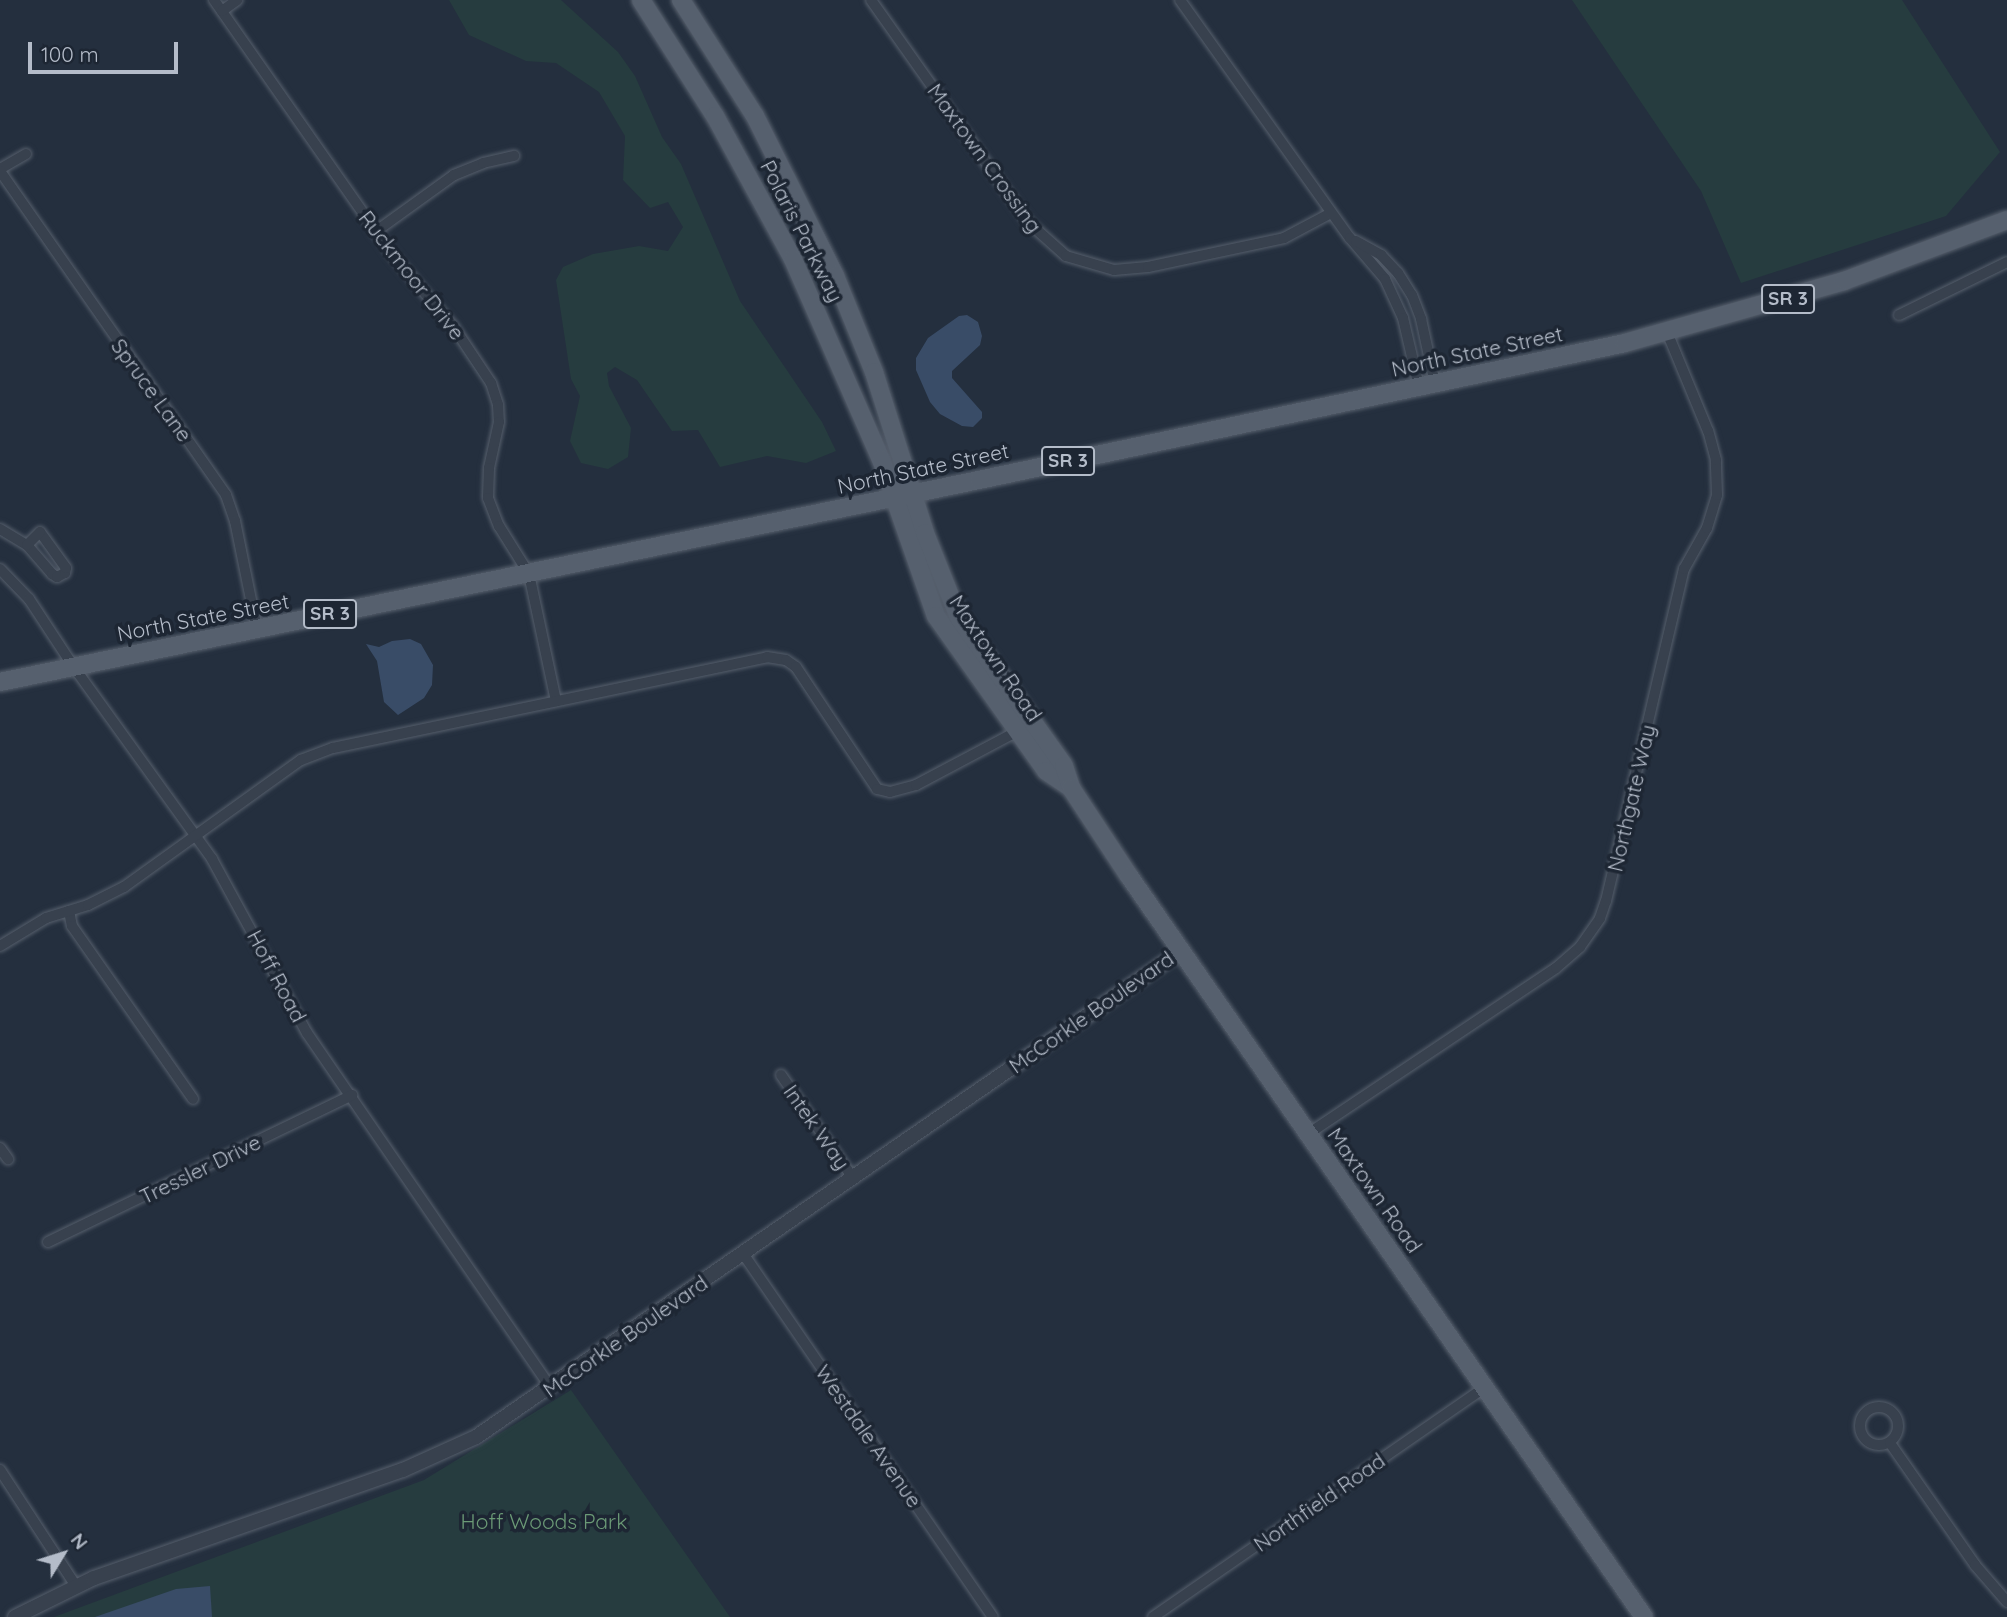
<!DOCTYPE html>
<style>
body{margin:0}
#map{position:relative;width:2007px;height:1617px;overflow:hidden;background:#242f3e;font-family:Quicksand,sans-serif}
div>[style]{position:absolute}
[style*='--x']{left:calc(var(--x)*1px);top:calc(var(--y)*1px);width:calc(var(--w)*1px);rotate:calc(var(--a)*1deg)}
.green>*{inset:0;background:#263c3f}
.water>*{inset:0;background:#394c67}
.roads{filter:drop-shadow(0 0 2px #565f6c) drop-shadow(0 0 2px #565f6c)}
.minor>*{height:10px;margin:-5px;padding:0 5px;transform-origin:5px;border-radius:5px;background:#38414e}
.minor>.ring{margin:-5px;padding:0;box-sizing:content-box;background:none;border:10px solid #38414e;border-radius:50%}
.tertiary>*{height:14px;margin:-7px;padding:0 7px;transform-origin:7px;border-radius:7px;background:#38414e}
.primary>*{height:18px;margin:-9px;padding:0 9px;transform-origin:9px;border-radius:9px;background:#56606e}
span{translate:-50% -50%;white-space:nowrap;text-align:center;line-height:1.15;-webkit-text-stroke:7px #1d2633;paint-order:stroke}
.shield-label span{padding:2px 5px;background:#1d2633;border:2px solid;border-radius:5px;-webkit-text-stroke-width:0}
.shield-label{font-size:19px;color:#b4bcc9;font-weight:700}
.street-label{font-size:21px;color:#b4bcc9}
.park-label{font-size:21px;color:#6b9a76}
.north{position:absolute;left:28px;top:1519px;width:70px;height:70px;-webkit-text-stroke:5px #1d2633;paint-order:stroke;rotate:52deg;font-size:19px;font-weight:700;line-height:28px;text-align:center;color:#b4bcc9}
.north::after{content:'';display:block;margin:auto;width:24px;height:32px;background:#b4bcc9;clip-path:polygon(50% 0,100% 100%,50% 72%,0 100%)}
.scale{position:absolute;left:28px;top:42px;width:150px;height:32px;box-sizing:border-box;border:4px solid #b4bcc9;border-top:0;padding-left:9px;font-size:21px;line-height:24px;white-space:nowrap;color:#b4bcc9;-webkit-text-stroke:5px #1d2633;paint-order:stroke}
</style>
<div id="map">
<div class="green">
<div style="clip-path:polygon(449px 0,561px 0,618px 52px,635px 76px,662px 137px,681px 164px,740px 301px,822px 422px,836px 451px,806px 463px,767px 456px,720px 467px,698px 430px,672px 431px,637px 380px,615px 367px,607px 373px,609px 386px,631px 428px,628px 457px,608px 469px,581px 463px,570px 441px,580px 396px,571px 379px,556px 280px,563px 267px,593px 254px,639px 246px,668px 251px,683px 227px,668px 202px,650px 208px,623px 180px,625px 136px,599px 92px,556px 63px,526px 61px,469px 35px)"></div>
<div style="clip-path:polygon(1572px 0,1902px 0,2000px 152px,1946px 216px,1741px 283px,1701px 191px)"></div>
<div style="clip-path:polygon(571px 1390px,730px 1617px,54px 1617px,424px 1480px)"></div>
</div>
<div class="water">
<div style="clip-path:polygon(967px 315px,978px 322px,982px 336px,980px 345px,952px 371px,952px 378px,982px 412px,982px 418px,973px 427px,962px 426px,940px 414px,930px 402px,916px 370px,916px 358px,928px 338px,959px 316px)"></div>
<div style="clip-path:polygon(410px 639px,421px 644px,433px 665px,432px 685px,424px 698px,398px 715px,384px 702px,377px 661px,366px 644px,379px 647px,392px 641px)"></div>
<div style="clip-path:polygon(210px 1586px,212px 1617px,95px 1617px,176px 1589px)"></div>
</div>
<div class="roads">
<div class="minor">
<div style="--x:214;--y:0;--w:309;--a:55"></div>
<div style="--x:391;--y:253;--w:96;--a:49.7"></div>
<div style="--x:453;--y:326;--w:69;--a:56.3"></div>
<div style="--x:491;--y:383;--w:23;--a:72"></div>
<div style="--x:498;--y:405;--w:17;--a:87"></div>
<div style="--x:499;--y:422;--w:47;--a:102.3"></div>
<div style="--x:489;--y:468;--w:30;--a:92"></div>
<div style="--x:488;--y:498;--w:30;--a:69"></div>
<div style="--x:499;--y:526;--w:57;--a:58"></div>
<div style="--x:529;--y:574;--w:130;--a:78"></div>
<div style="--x:871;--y:0;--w:272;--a:54.7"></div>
<div style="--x:1028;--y:222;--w:51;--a:41.8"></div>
<div style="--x:1066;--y:256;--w:50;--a:16.3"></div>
<div style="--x:1114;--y:270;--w:34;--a:-5"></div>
<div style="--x:1148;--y:267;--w:139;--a:-12"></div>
<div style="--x:1284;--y:238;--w:53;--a:-28"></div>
<div style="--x:1180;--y:0;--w:292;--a:54.5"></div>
<div style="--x:1350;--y:238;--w:54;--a:49.5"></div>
<div style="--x:1385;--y:279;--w:43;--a:65.2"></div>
<div style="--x:1403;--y:318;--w:71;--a:76.9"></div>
<div style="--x:222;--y:11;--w:19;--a:-36"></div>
<div style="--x:0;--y:169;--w:30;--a:-30"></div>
<div style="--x:0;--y:171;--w:395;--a:55.1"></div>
<div style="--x:226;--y:495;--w:28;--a:71"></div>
<div style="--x:235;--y:521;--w:110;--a:78.5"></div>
<div style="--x:375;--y:232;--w:97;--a:-35.8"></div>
<div style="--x:454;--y:175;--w:31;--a:-22"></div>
<div style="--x:483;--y:163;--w:32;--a:-13"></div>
<div style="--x:1356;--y:241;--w:29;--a:29"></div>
<div style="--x:1381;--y:255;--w:25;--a:47"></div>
<div style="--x:1398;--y:273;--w:26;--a:58"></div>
<div style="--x:1412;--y:295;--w:26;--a:69"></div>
<div style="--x:1421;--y:319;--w:66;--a:77.8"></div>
<div style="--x:1899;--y:315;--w:120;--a:-26.1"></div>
<div style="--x:0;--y:529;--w:31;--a:31"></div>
<div style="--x:27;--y:545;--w:38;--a:49"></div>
<div style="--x:52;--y:574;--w:6;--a:31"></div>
<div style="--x:57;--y:577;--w:9;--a:-27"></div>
<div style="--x:65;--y:573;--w:5;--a:-79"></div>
<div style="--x:66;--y:568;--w:44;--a:-125.8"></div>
<div style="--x:40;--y:532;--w:18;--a:135"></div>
<div style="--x:0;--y:569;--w:42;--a:46"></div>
<div style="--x:29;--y:599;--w:80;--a:56.7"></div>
<div style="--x:73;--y:666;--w:238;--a:54.2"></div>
<div style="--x:212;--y:859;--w:198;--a:61.4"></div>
<div style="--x:307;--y:1033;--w:431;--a:55.5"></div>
<div style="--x:69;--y:911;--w:15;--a:79"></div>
<div style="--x:72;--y:926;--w:211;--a:55"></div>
<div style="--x:0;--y:946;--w:54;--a:-31.3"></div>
<div style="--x:46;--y:918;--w:44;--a:-17.2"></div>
<div style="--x:88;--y:905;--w:40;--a:-26.6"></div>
<div style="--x:124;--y:887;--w:218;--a:-35.7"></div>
<div style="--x:301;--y:760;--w:34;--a:-21"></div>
<div style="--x:333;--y:748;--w:443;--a:-11.8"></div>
<div style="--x:767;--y:657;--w:19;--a:9"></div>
<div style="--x:786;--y:660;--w:12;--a:35"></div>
<div style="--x:796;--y:667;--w:146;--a:56.4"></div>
<div style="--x:877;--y:789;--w:13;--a:13"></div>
<div style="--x:890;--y:792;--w:27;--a:-15"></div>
<div style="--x:916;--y:785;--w:115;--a:-27.9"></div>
<div style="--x:781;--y:1075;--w:126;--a:55"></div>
<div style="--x:1308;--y:1134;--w:298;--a:-33.8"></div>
<div style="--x:1556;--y:968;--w:32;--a:-41"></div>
<div style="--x:1580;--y:947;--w:35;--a:-55"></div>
<div style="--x:1600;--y:918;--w:18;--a:-71"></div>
<div style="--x:1606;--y:901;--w:341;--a:-76.8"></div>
<div style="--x:1684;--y:569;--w:47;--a:-60.7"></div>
<div style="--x:1707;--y:528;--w:34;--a:-73"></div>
<div style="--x:1717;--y:495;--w:35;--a:-92"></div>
<div style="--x:1716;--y:460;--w:30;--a:-105"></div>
<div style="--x:1708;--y:431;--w:107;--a:-112.5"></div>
<div style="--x:0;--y:1148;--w:14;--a:54"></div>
<div style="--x:48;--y:1242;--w:338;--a:-25.8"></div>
<div style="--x:744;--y:1255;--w:439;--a:55.5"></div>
<div class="ring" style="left:1860px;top:1407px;width:28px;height:28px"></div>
<div style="--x:1890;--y:1443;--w:149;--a:55.1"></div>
<div style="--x:1975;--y:1565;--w:49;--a:49.1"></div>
<div style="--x:0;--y:1470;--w:139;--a:56.8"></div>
<div style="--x:1153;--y:1617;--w:402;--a:-34.7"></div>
</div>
<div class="tertiary">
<div style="--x:15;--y:1617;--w:88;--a:-26.3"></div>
<div style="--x:94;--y:1578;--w:327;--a:-19.3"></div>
<div style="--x:403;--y:1470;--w:80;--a:-24.3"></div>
<div style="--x:476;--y:1437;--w:856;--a:-34.58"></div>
</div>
<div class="primary">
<div style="--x:641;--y:0;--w:138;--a:57.5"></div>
<div style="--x:715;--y:116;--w:163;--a:61.4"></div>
<div style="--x:793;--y:259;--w:219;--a:66.3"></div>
<div style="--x:881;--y:459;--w:166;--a:70.7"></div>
<div style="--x:936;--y:616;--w:190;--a:54.6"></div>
<div style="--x:1046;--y:771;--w:30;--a:34"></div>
<div style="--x:681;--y:0;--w:138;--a:57.5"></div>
<div style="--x:755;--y:116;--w:179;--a:63.4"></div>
<div style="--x:835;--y:276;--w:104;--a:67.9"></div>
<div style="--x:874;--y:372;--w:169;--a:72.4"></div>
<div style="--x:925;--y:533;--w:92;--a:68.2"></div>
<div style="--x:959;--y:618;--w:181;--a:54.6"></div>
<div style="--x:1064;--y:766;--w:23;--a:72"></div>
<div style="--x:1071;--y:788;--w:105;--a:56.6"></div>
<div style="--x:1129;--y:876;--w:902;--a:55.2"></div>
<div style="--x:0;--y:682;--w:1000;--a:-11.66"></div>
<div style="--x:979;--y:480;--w:660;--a:-11.97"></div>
<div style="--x:1625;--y:343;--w:228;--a:-15.8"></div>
<div style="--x:1844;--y:281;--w:174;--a:-20.5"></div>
</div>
</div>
<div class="shield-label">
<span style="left:1788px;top:299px">SR 3</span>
<span style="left:1068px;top:461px">SR 3</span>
<span style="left:330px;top:614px">SR 3</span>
</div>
<div class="street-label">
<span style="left:985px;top:158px;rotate:54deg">Maxtown Crossing</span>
<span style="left:802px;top:231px;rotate:63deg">Polaris Parkway</span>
<span style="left:412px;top:275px;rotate:52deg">Ruckmoor Drive</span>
<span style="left:1477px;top:351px;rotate:-12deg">North State Street</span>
<span style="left:152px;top:390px;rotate:54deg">Spruce Lane</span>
<span style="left:923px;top:468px;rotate:-12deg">North State Street</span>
<span style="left:203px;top:617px;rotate:-11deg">North State Street</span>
<span style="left:996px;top:658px;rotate:56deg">Maxtown Road</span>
<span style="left:1631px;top:798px;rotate:-77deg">Northgate Way</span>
<span style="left:277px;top:976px;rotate:62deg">Hoff Road</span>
<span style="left:1091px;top:1012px;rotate:-35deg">McCorkle Boulevard</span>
<span style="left:817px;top:1127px;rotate:55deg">Intek Way</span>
<span style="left:200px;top:1169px;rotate:-26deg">Tressler Drive</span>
<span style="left:1375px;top:1190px;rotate:55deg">Maxtown Road</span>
<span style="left:625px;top:1336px;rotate:-35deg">McCorkle Boulevard</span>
<span style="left:869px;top:1436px;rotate:55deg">Westdale Avenue</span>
<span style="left:1319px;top:1502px;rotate:-35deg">Northfield Road</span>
</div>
<div class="park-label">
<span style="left:544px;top:1521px">Hoff Woods Park</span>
</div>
<div class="north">N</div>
<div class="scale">100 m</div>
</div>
